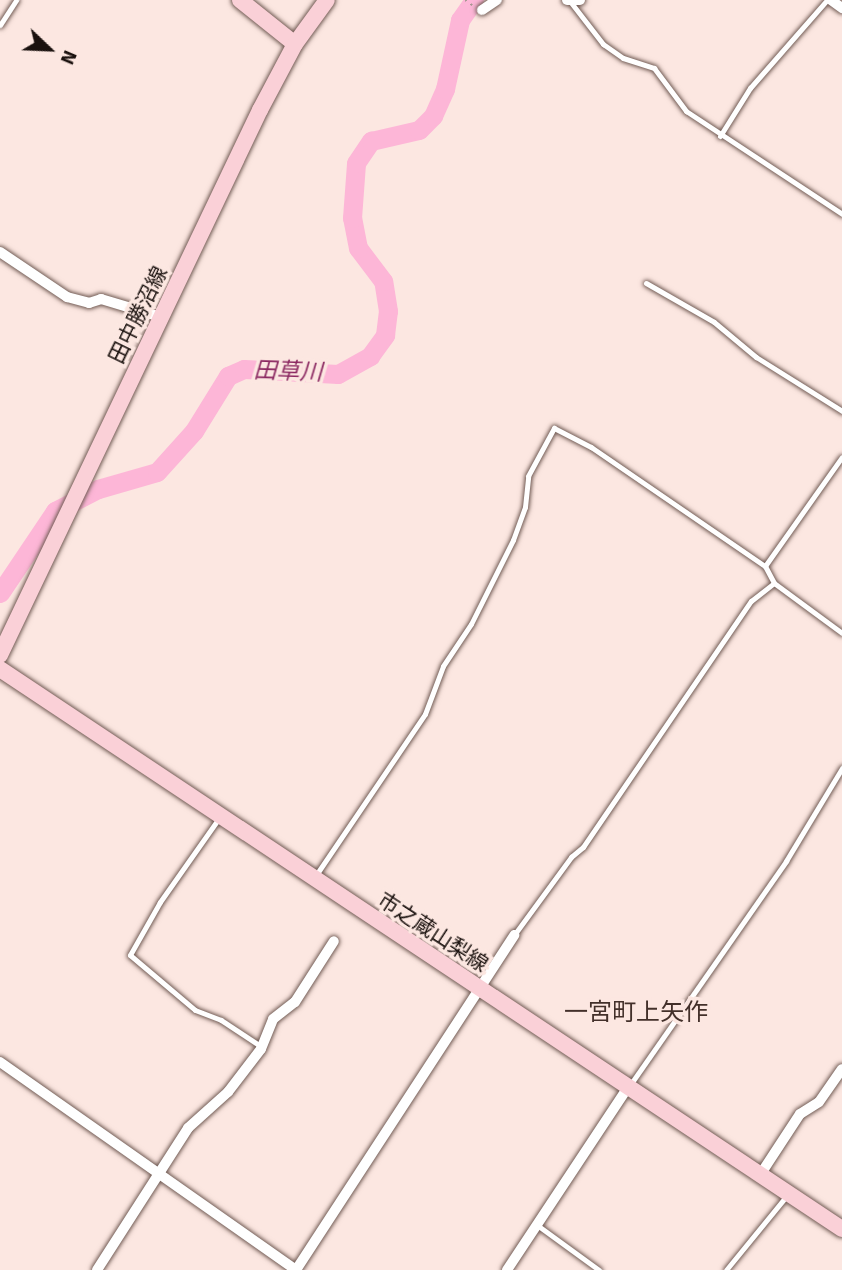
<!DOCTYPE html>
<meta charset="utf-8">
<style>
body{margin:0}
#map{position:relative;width:842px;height:1270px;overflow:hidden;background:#fce7e1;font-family:Signika,"Noto Sans JP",sans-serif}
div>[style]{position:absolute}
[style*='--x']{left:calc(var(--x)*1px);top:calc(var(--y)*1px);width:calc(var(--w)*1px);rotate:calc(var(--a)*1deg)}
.river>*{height:19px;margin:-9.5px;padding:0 9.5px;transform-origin:9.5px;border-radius:9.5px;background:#fdb6d7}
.path>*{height:2px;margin-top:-1px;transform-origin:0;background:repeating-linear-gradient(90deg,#a89792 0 2px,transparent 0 7px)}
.roads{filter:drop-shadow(0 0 2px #725c55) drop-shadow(0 0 2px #725c55)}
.lane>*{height:5px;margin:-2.5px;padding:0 2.5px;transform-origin:2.5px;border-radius:2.5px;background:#fff}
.street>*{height:10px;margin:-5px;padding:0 5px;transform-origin:5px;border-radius:5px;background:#fff}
.secondary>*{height:16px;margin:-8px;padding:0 8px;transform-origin:8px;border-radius:8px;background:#fad0d7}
span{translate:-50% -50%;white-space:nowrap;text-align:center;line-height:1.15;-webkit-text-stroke:7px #fce7e1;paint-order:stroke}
.street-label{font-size:21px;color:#1a110e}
.water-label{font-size:23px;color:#8b2861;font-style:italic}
.quarter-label{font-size:24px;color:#43302a}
.north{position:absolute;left:14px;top:14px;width:70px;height:70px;-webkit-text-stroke:5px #fce7e1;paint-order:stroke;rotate:113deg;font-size:19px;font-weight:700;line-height:28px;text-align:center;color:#1a110e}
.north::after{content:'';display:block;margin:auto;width:24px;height:32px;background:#1a110e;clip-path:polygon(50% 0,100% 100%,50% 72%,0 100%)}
</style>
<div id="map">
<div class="river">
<div style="--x:0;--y:593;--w:99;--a:-56.1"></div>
<div style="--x:55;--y:511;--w:48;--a:-27.1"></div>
<div style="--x:98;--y:489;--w:61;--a:-16.1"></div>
<div style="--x:157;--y:472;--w:55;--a:-47.9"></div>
<div style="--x:194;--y:431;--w:65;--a:-58.3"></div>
<div style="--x:228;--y:376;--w:17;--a:-24"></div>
<div style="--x:244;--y:369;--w:94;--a:3"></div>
<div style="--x:338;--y:374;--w:37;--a:-29"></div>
<div style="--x:370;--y:356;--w:26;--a:-54"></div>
<div style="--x:385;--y:335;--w:24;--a:-83"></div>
<div style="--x:388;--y:311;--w:30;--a:-99"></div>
<div style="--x:383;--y:281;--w:41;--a:-127.1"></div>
<div style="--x:358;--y:248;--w:31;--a:-101"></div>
<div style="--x:352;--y:218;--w:55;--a:-85.8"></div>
<div style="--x:356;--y:163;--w:27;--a:-56"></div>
<div style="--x:371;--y:141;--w:49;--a:-12.9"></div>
<div style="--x:419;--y:130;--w:20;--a:-45"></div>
<div style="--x:433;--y:116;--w:30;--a:-66"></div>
<div style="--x:445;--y:89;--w:71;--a:-77.7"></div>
<div style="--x:460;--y:20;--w:24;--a:-55"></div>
</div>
<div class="path">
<div style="--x:465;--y:0;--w:9;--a:36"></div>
</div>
<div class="roads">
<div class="lane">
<div style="--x:569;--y:0;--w:56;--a:52.3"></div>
<div style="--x:603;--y:44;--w:24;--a:35"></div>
<div style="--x:623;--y:58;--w:33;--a:18"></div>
<div style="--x:654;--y:68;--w:54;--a:53.3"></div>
<div style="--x:686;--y:111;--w:187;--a:33.4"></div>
<div style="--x:0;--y:25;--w:30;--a:-57"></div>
<div style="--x:720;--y:136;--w:57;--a:-58"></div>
<div style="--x:750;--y:88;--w:117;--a:-48.8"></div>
<div style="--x:646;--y:283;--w:78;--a:29.8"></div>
<div style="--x:714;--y:322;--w:55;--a:39.8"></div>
<div style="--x:756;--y:357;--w:102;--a:32.1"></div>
<div style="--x:765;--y:566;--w:133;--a:-54.8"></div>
<div style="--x:219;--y:818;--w:103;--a:125.1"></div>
<div style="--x:160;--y:902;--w:61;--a:119.5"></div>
<div style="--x:130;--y:955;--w:85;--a:40.2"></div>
<div style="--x:195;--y:1010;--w:28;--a:21"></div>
<div style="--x:221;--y:1020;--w:49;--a:33.4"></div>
<div style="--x:316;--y:875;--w:194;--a:-55.9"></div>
<div style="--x:425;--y:714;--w:51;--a:-69.4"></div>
<div style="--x:443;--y:666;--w:50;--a:-56.3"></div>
<div style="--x:471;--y:624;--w:94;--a:-63.4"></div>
<div style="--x:513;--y:540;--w:35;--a:-70"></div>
<div style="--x:525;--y:507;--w:31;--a:-84"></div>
<div style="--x:528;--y:476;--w:55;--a:-61.6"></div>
<div style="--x:554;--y:428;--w:42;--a:27.2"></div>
<div style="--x:591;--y:447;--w:211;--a:34.4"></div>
<div style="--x:765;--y:566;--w:19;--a:62"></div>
<div style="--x:774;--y:583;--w:84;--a:36.3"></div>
<div style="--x:514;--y:935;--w:97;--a:-53.8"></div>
<div style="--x:571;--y:857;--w:16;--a:-40"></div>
<div style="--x:583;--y:847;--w:298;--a:-55.7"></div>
<div style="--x:751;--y:601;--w:29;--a:-38"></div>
<div style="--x:630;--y:1085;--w:273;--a:-55.1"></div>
<div style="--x:786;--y:861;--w:109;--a:-58.9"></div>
<div style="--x:537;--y:1225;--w:77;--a:36"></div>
<div style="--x:726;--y:1270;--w:98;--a:-50.8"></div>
</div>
<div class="street">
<div style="--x:567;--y:0;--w:13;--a:0"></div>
<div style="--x:831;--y:0;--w:14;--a:36"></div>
<div style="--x:482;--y:10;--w:18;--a:-34"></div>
<div style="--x:0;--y:252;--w:81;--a:33.9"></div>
<div style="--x:67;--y:297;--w:23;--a:15"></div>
<div style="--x:89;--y:303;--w:13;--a:-18"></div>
<div style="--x:101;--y:299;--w:63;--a:16.7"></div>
<div style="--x:0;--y:1062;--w:362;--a:35.1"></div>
<div style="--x:762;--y:1172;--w:69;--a:-56.8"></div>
<div style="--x:800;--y:1114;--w:22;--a:-32"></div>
<div style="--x:819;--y:1102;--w:40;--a:-55.1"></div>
<div style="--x:97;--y:1270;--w:169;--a:-57.3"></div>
<div style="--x:188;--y:1128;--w:54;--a:-42"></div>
<div style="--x:228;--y:1092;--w:54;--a:-52.5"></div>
<div style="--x:261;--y:1049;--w:32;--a:-68"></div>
<div style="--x:273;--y:1019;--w:28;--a:-38"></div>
<div style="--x:295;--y:1002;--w:72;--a:-57.4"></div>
<div style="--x:296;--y:1270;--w:400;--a:-56.9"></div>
<div style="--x:507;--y:1270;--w:217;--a:-56.5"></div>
</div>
<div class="secondary">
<div style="--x:240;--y:0;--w:70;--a:38.7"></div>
<div style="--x:0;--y:655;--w:604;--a:-64.5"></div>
<div style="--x:260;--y:110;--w:75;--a:-62.1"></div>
<div style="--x:295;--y:44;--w:54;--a:-54"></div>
<div style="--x:0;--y:669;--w:1011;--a:33.63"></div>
</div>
</div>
<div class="street-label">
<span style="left:138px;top:315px;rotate:-64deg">田中勝沼線</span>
<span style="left:433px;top:932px;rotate:33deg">市之蔵山梨線</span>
</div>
<div class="water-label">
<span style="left:288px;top:372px;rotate:2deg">田草川</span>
</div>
<div class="quarter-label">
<span style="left:636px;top:1013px">一宮町上矢作</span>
</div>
<div class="north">N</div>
</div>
